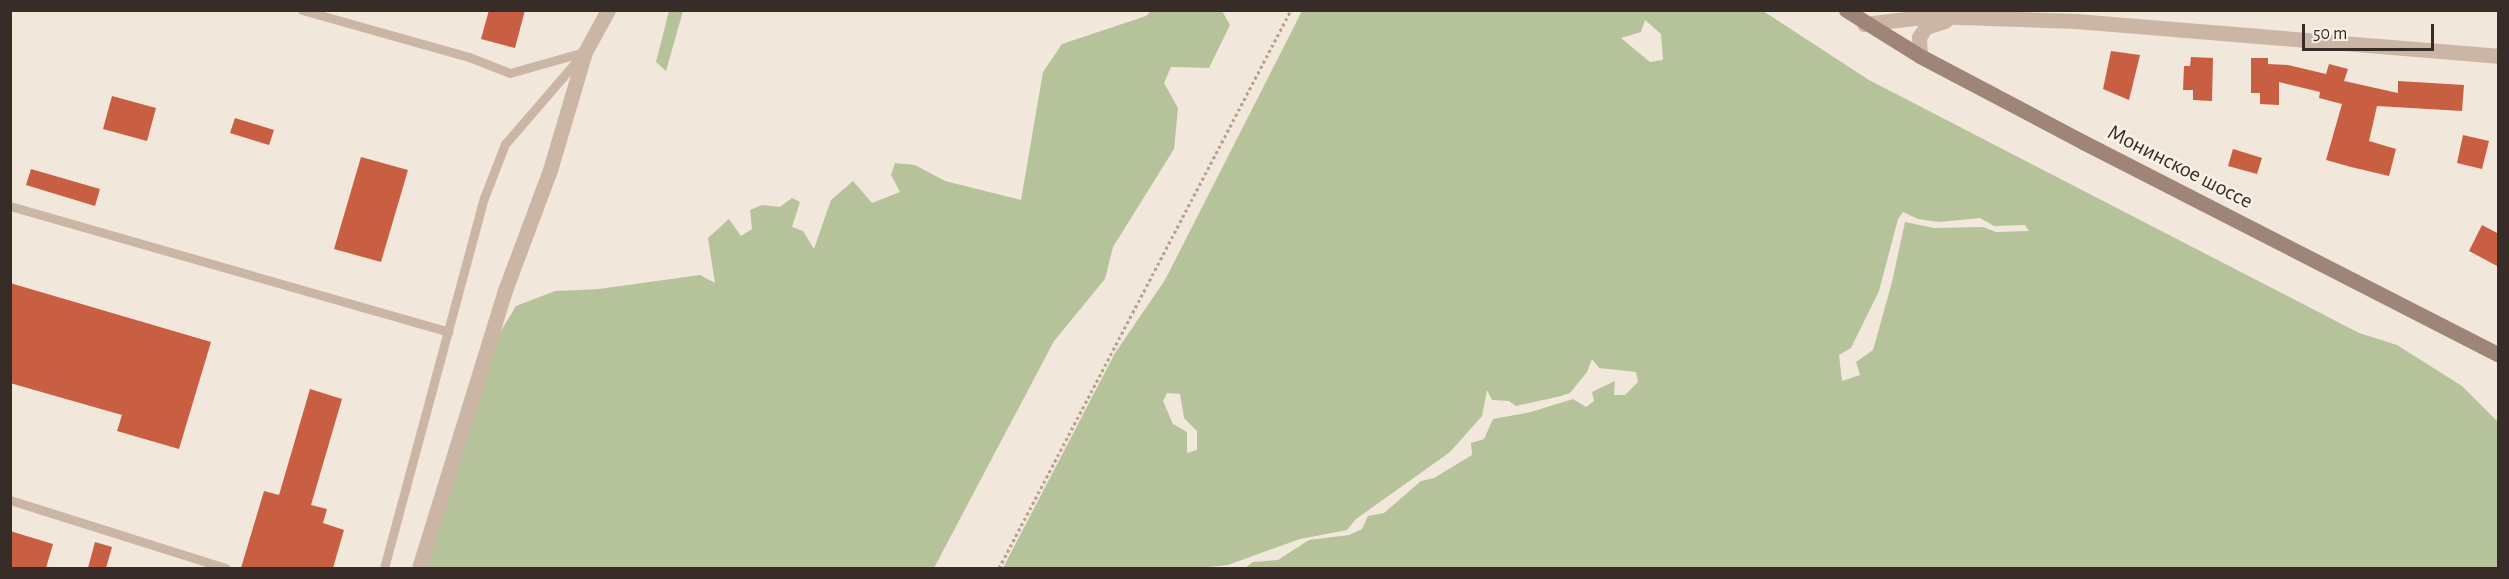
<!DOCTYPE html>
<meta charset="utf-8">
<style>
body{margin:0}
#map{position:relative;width:2509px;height:579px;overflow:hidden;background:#f2e7db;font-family:"Alegreya Sans",sans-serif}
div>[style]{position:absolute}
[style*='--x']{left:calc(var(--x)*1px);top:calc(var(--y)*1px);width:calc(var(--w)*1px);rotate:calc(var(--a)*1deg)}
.green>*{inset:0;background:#b6c29a}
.building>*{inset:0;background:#c95f42}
.path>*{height:3px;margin-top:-1.5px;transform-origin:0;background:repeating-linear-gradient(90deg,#b7a090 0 3px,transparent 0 6px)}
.service>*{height:9px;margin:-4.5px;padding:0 4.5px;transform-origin:4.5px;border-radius:4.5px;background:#cbb6a6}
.minor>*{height:15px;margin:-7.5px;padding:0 7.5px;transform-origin:7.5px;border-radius:7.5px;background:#cbb6a6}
.tertiary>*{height:15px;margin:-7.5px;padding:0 7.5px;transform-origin:7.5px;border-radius:7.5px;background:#cbb6a6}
.secondary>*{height:15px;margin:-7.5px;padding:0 7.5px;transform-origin:7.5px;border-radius:7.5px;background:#9f8577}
span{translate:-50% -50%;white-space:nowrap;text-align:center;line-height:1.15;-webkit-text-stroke:5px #faf1e7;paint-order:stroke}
.street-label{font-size:22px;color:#372c27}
.frame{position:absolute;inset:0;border:12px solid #372c27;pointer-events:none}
.scale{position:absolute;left:2302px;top:24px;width:132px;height:27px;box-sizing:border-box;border:3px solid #372c27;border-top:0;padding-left:8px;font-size:18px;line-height:21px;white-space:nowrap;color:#372c27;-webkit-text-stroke:4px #faf1e7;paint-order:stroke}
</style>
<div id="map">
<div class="green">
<div style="clip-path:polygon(669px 11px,683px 11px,666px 71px,656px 62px)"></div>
<div style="clip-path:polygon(1151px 11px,1222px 11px,1230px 25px,1209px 68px,1171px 67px,1164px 83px,1178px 108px,1174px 149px,1113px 247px,1105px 279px,1054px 341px,934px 568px,420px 568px,487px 354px,516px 306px,555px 291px,599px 289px,700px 275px,715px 283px,708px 238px,729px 219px,741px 236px,752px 229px,750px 210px,762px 205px,780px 207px,792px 198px,800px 202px,792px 227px,803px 231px,814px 249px,831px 200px,853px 181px,872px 203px,900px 192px,891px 175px,895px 163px,915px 165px,945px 181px,1021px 200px,1043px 72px,1062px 44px,1146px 16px)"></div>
<div style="clip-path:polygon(evenodd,1302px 11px,1763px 11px,1869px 80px,2359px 333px,2397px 345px,2462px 386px,2498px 422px,2498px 568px,1245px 568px,1253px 562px,1278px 560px,1309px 540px,1349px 535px,1362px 529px,1368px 516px,1384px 513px,1421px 481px,1434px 478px,1472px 455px,1471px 443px,1484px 439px,1493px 419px,1531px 412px,1573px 399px,1586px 407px,1594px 401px,1592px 392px,1615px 381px,1614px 395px,1625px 395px,1638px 382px,1636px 372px,1599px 368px,1592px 359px,1587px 372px,1570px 393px,1561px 396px,1516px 406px,1509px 401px,1492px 400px,1487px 390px,1482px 416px,1450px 452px,1356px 519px,1347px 530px,1300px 539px,1228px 565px,1200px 568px,1003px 568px,1115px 353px,1165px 280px,1302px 11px,1645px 20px,1661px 34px,1663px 60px,1650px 62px,1621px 38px,1641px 32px,1645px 20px,1302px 11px,1903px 212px,1918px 219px,1939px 222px,1980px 218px,1994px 226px,2025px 225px,2029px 231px,1996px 232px,1983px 227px,1934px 228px,1905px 222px,1892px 282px,1873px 350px,1856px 362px,1860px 375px,1842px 381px,1839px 355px,1851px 348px,1879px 291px,1898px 219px,1903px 212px,1302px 11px,1167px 393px,1180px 394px,1184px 418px,1197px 431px,1197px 450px,1187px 453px,1187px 432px,1173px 424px,1163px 401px,1167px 393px)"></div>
</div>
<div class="building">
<div style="clip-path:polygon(489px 10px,525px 10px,515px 48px,481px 39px)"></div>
<div style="clip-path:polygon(2111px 51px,2140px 55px,2129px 100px,2103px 89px)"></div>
<div style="clip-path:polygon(2191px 57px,2213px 58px,2212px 101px,2193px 100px,2193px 90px,2183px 90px,2184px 66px,2190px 66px)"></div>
<div style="clip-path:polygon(2251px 58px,2268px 58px,2268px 64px,2288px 65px,2326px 74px,2329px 64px,2348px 69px,2344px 81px,2398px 93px,2398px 81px,2464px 85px,2462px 111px,2377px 106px,2369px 141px,2396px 149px,2389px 176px,2351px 167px,2326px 160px,2342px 104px,2319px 98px,2320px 92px,2279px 82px,2279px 105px,2260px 104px,2260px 93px,2251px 93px)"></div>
<div style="clip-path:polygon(112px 96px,156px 108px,147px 141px,103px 129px)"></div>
<div style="clip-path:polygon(235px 118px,274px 130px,269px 145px,230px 133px)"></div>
<div style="clip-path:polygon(2463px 135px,2489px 141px,2482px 169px,2457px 163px)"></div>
<div style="clip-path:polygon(2233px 149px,2262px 158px,2257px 174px,2228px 166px)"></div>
<div style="clip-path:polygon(361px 157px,408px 170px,381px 262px,334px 249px)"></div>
<div style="clip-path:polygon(31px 169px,100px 189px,95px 206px,26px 185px)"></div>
<div style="clip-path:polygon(2482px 225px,2499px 234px,2499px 267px,2469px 251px)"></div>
<div style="clip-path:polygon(10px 283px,211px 342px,179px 449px,117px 431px,122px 415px,10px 383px)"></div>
<div style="clip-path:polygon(310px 389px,342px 399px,311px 505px,327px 509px,323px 523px,344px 530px,333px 568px,241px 568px,264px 491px,279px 495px)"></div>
<div style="clip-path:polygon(10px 531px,53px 544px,46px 568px,10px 568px)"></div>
<div style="clip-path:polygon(95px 542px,112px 547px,106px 568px,88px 568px)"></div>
</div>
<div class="path">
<div style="--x:999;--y:568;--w:630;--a:-62.38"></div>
</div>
<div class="service">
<div style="--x:302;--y:10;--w:173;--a:15.7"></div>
<div style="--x:469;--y:57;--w:44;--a:21.3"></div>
<div style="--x:510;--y:73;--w:77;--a:-15.8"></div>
<div style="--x:10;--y:206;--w:456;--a:16"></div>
<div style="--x:10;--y:500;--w:226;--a:17.5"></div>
<div style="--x:384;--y:568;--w:383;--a:-74.9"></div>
<div style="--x:484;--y:198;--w:58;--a:-68.7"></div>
<div style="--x:505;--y:144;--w:116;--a:-49.2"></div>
</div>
<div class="minor">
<div style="--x:419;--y:568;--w:288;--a:-72.8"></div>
<div style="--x:504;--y:293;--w:131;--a:-69.5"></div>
<div style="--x:550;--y:170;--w:123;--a:-73.5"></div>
<div style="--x:585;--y:52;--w:48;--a:-61.3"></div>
</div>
<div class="tertiary">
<div style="--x:1864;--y:24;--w:67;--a:-6.8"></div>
<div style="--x:1931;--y:16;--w:145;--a:2"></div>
<div style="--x:2076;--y:21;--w:423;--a:4.7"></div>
<div style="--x:1920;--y:56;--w:19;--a:-93"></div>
<div style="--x:1919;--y:37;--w:12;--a:-55"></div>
<div style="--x:1926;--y:27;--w:20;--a:-18"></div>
</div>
<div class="secondary">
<div style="--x:1846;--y:10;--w:87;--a:31.9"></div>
<div style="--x:1920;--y:56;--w:184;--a:27.8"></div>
<div style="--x:2083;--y:142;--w:466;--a:27.1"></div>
</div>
<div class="street-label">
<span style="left:2180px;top:167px;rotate:27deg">Монинское шоссе</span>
</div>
<div class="frame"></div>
<div class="scale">50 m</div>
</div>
